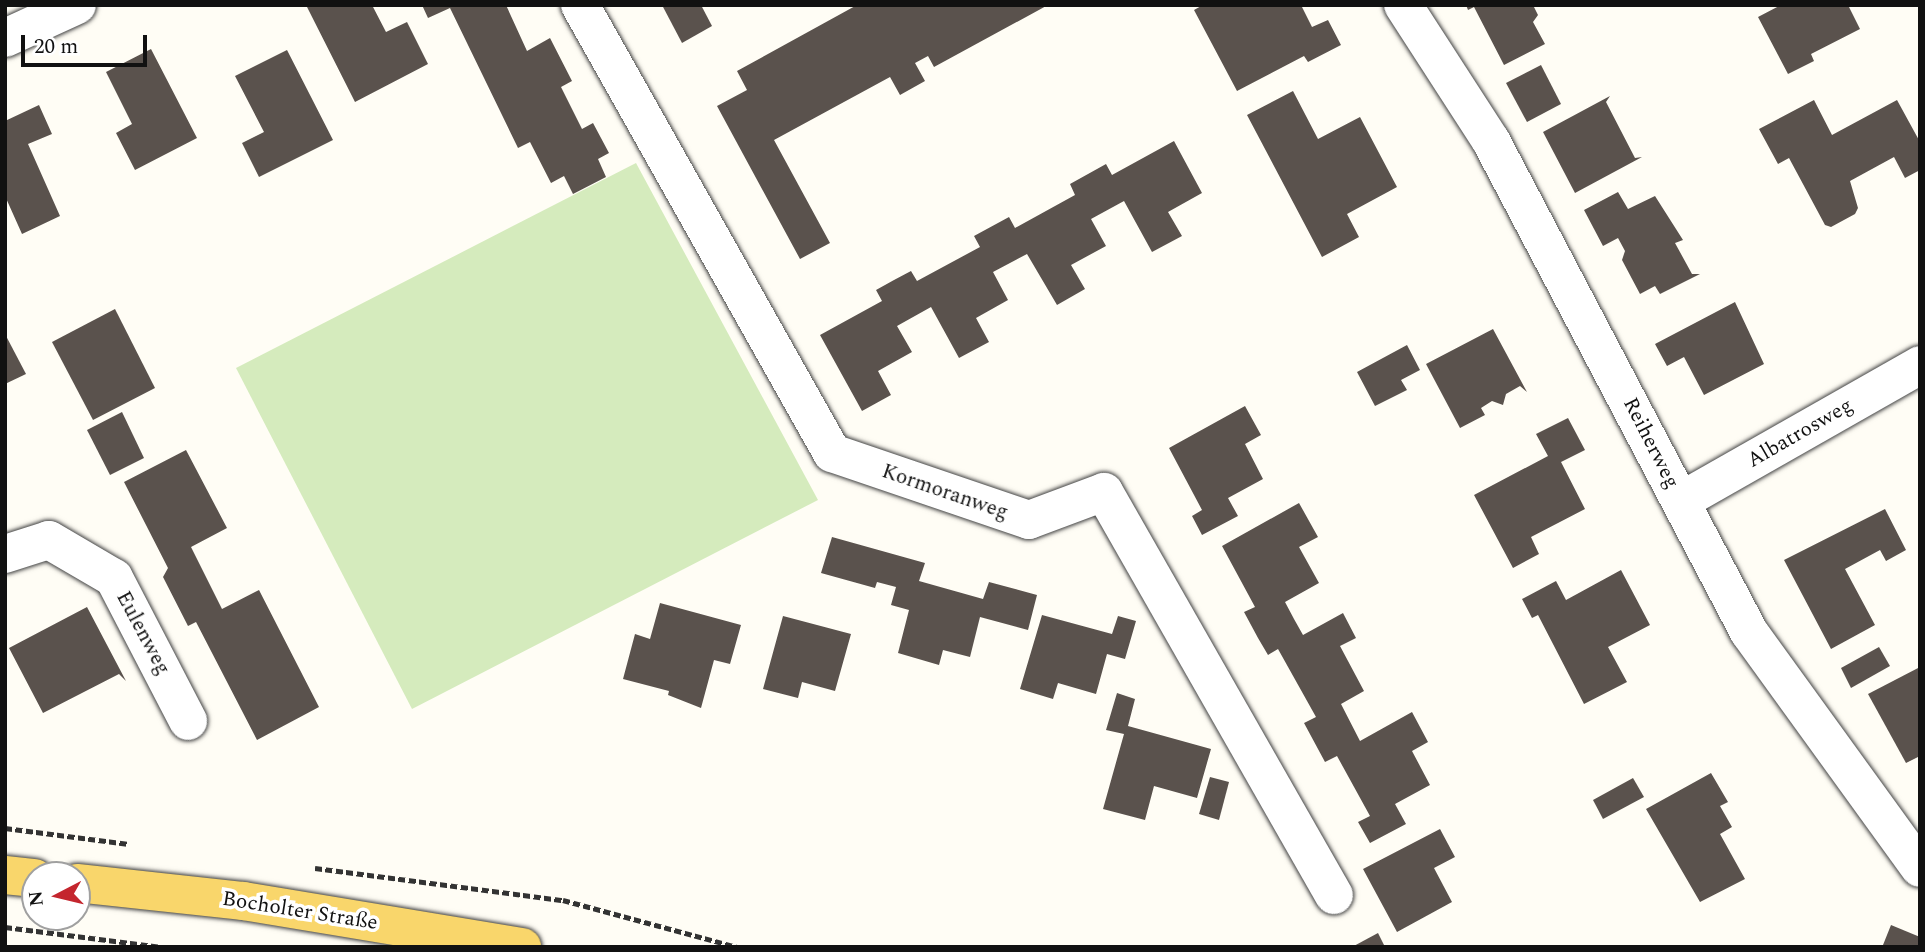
<!DOCTYPE html>
<meta charset="utf-8">
<style>
body{margin:0}
#map{position:relative;width:1925px;height:952px;overflow:hidden;background:#fffdf5;font-family:Spectral,serif}
div>[style]{position:absolute}
[style*='--x']{left:calc(var(--x)*1px);top:calc(var(--y)*1px);width:calc(var(--w)*1px);rotate:calc(var(--a)*1deg)}
.green>*{inset:0;background:#d5ebbd}
.building>*{inset:0;background:#5a524d}
.path>*{height:4.5px;margin-top:-2.25px;transform-origin:0;background:repeating-linear-gradient(90deg,#333 0 7px,transparent 0 10.5px)}
.roads{filter:drop-shadow(0 0 2px #444) drop-shadow(0 0 2px #444)}
.minor>*{height:38px;margin:-19px;padding:0 19px;transform-origin:19px;border-radius:19px;background:#fff}
.major>*{height:38px;margin:-19px;padding:0 19px;transform-origin:19px;border-radius:19px;background:#f9d66b}
span{translate:-50% -50%;white-space:nowrap;text-align:center;line-height:1.15;-webkit-text-stroke:7px #fff;paint-order:stroke}
.street-label{font-size:21px;color:#111}
.frame{position:absolute;inset:0;border:7px solid #111;pointer-events:none}
.north{position:absolute;left:21px;top:861px;width:70px;height:70px;box-sizing:border-box;background:#fff;border:2px solid #a0a0a0;border-radius:50%;rotate:263deg;font-size:19px;font-weight:700;line-height:28px;text-align:center;color:#111}
.north::after{content:'';display:block;margin:auto;width:24px;height:32px;background:#c4262e;clip-path:polygon(50% 0,100% 100%,50% 72%,0 100%)}
.scale{position:absolute;left:21px;top:35px;width:126px;height:32px;box-sizing:border-box;border:4px solid #111;border-top:0;padding-left:9px;font-size:21px;line-height:24px;white-space:nowrap;color:#111;-webkit-text-stroke:5px #fff;paint-order:stroke}
</style>
<div id="map">
<div class="green">
<div style="clip-path:polygon(636px 163px,818px 500px,412px 709px,236px 368px)"></div>
</div>
<div class="building">
<div style="clip-path:polygon(306px 5px,372px 5px,386px 32px,407px 22px,428px 64px,355px 102px)"></div>
<div style="clip-path:polygon(422px 5px,506px 5px,527px 51px,550px 38px,572px 81px,561px 87px,582px 129px,593px 123px,609px 153px,598px 159px,606px 177px,573px 194px,564px 176px,551px 183px,530px 142px,518px 148px,450px 8px,428px 18px)"></div>
<div style="clip-path:polygon(662px 5px,701px 5px,712px 26px,682px 43px)"></div>
<div style="clip-path:polygon(857px 5px,1048px 5px,934px 67px,928px 56px,915px 63px,925px 81px,900px 95px,890px 77px,774px 140px,830px 243px,800px 259px,717px 106px,747px 90px,737px 71px)"></div>
<div style="clip-path:polygon(1203px 5px,1301px 5px,1312px 27px,1328px 20px,1341px 45px,1308px 62px,1304px 56px,1237px 91px,1194px 10px)"></div>
<div style="clip-path:polygon(1466px 5px,1533px 5px,1538px 15px,1533px 22px,1545px 44px,1504px 65px,1474px 7px,1468px 10px)"></div>
<div style="clip-path:polygon(1781px 5px,1848px 5px,1860px 29px,1811px 54px,1814px 61px,1788px 74px,1758px 17px)"></div>
<div style="clip-path:polygon(151px 49px,197px 138px,135px 170px,116px 133px,132px 124px,106px 72px)"></div>
<div style="clip-path:polygon(287px 50px,333px 140px,259px 177px,242px 143px,264px 132px,235px 76px)"></div>
<div style="clip-path:polygon(1541px 65px,1561px 104px,1527px 122px,1506px 83px)"></div>
<div style="clip-path:polygon(1293px 91px,1318px 139px,1360px 117px,1397px 187px,1347px 214px,1359px 237px,1322px 257px,1247px 115px)"></div>
<div style="clip-path:polygon(1610px 96px,1606px 102px,1635px 158px,1642px 157px,1575px 193px,1543px 132px)"></div>
<div style="clip-path:polygon(1814px 100px,1832px 135px,1897px 100px,1920px 142px,1920px 170px,1905px 178px,1894px 157px,1850px 181px,1858px 208px,1855px 214px,1831px 227px,1825px 225px,1789px 158px,1778px 164px,1759px 129px)"></div>
<div style="clip-path:polygon(39px 105px,52px 134px,28px 144px,60px 216px,22px 234px,5px 196px,5px 121px)"></div>
<div style="clip-path:polygon(1174px 141px,1202px 193px,1168px 212px,1182px 236px,1152px 252px,1124px 201px,1091px 219px,1106px 246px,1071px 265px,1085px 289px,1057px 305px,1027px 254px,993px 272px,1008px 300px,976px 318px,989px 342px,959px 358px,931px 307px,897px 326px,912px 352px,878px 371px,891px 395px,862px 411px,820px 335px,882px 301px,876px 290px,894px 280px,911px 271px,917px 281px,980px 247px,974px 236px,1009px 217px,1015px 228px,1075px 195px,1070px 184px,1106px 164px,1112px 175px)"></div>
<div style="clip-path:polygon(1618px 192px,1628px 209px,1655px 196px,1683px 240px,1675px 243px,1692px 274px,1700px 274px,1660px 294px,1655px 286px,1640px 294px,1622px 260px,1625px 251px,1618px 238px,1603px 246px,1584px 210px)"></div>
<div style="clip-path:polygon(1735px 302px,1764px 364px,1704px 395px,1684px 357px,1667px 366px,1655px 344px)"></div>
<div style="clip-path:polygon(115px 309px,155px 388px,93px 420px,52px 342px)"></div>
<div style="clip-path:polygon(1493px 329px,1527px 392px,1520px 386px,1506px 394px,1503px 405px,1492px 401px,1481px 408px,1485px 415px,1460px 428px,1426px 364px)"></div>
<div style="clip-path:polygon(5px 334px,26px 374px,5px 384px)"></div>
<div style="clip-path:polygon(1407px 345px,1420px 370px,1401px 380px,1407px 390px,1375px 406px,1357px 372px)"></div>
<div style="clip-path:polygon(1245px 406px,1261px 435px,1245px 444px,1263px 479px,1228px 498px,1238px 516px,1202px 535px,1192px 516px,1202px 510px,1169px 448px)"></div>
<div style="clip-path:polygon(122px 412px,144px 458px,110px 475px,87px 430px)"></div>
<div style="clip-path:polygon(1568px 418px,1585px 450px,1561px 462px,1585px 509px,1531px 537px,1539px 554px,1513px 568px,1474px 495px,1548px 456px,1536px 434px)"></div>
<div style="clip-path:polygon(186px 450px,227px 528px,191px 547px,222px 609px,259px 590px,319px 707px,257px 740px,196px 622px,188px 626px,163px 577px,168px 568px,124px 482px)"></div>
<div style="clip-path:polygon(1299px 503px,1318px 537px,1299px 547px,1319px 583px,1285px 602px,1294px 619px,1303px 635px,1343px 613px,1356px 638px,1340px 646px,1364px 691px,1341px 704px,1360px 741px,1412px 712px,1428px 742px,1412px 751px,1430px 785px,1395px 804px,1406px 824px,1370px 843px,1358px 822px,1370px 816px,1337px 756px,1325px 762px,1304px 723px,1316px 717px,1278px 649px,1268px 655px,1258px 638px,1244px 612px,1255px 607px,1222px 546px)"></div>
<div style="clip-path:polygon(1885px 509px,1906px 550px,1886px 561px,1880px 550px,1845px 569px,1875px 625px,1831px 649px,1784px 560px)"></div>
<div style="clip-path:polygon(832px 537px,925px 563px,919px 581px,983px 599px,989px 582px,1037px 595px,1028px 630px,980px 617px,970px 657px,943px 650px,939px 665px,898px 653px,909px 610px,891px 605px,896px 587px,877px 582px,875px 588px,821px 573px)"></div>
<div style="clip-path:polygon(1621px 570px,1650px 625px,1608px 647px,1627px 682px,1584px 704px,1538px 615px,1532px 618px,1522px 599px,1556px 581px,1566px 600px)"></div>
<div style="clip-path:polygon(660px 603px,741px 625px,730px 664px,714px 660px,701px 708px,668px 695px,669px 691px,623px 679px,635px 634px,650px 639px)"></div>
<div style="clip-path:polygon(87px 607px,126px 681px,119px 674px,43px 713px,9px 648px)"></div>
<div style="clip-path:polygon(1042px 615px,1112px 634px,1118px 616px,1136px 621px,1125px 659px,1107px 654px,1096px 694px,1058px 683px,1053px 699px,1020px 689px)"></div>
<div style="clip-path:polygon(783px 616px,851px 634px,835px 691px,802px 682px,798px 698px,763px 689px)"></div>
<div style="clip-path:polygon(1879px 647px,1890px 666px,1851px 688px,1841px 668px)"></div>
<div style="clip-path:polygon(1920px 667px,1920px 756px,1906px 763px,1868px 694px)"></div>
<div style="clip-path:polygon(1117px 693px,1135px 699px,1128px 726px,1211px 749px,1197px 798px,1154px 786px,1145px 820px,1103px 809px,1124px 734px,1106px 730px)"></div>
<div style="clip-path:polygon(1711px 773px,1728px 802px,1720px 806px,1732px 827px,1720px 834px,1745px 879px,1700px 902px,1646px 809px)"></div>
<div style="clip-path:polygon(1210px 777px,1229px 782px,1219px 820px,1199px 814px)"></div>
<div style="clip-path:polygon(1633px 778px,1644px 797px,1603px 819px,1593px 800px)"></div>
<div style="clip-path:polygon(1440px 829px,1455px 857px,1434px 868px,1452px 902px,1397px 932px,1363px 869px)"></div>
<div style="clip-path:polygon(1891px 925px,1920px 937px,1920px 947px,1883px 945px)"></div>
<div style="clip-path:polygon(1378px 933px,1385px 947px,1352px 947px)"></div>
</div>
<div class="path">
<div style="--x:5;--y:828;--w:125;--a:7.4"></div>
<div style="--x:315;--y:868;--w:250;--a:7.4"></div>
<div style="--x:563;--y:900;--w:180;--a:15.1"></div>
<div style="--x:5;--y:927;--w:158;--a:7.3"></div>
</div>
<div class="roads">
<div class="minor">
<div style="--x:580;--y:5;--w:514;--a:60.64"></div>
<div style="--x:832;--y:453;--w:208;--a:18.8"></div>
<div style="--x:1029;--y:520;--w:80;--a:-20.5"></div>
<div style="--x:1104;--y:492;--w:464;--a:60.3"></div>
<div style="--x:1403;--y:5;--w:162;--a:57.1"></div>
<div style="--x:1491;--y:141;--w:555;--a:62.28"></div>
<div style="--x:1749;--y:632;--w:291;--a:54.1"></div>
<div style="--x:5;--y:38;--w:79;--a:-24.6"></div>
<div style="--x:1681;--y:501;--w:275;--a:-29.6"></div>
<div style="--x:5;--y:554;--w:46;--a:-17.7"></div>
<div style="--x:49;--y:540;--w:75;--a:30.3"></div>
<div style="--x:114;--y:578;--w:161;--a:62.6"></div>
</div>
<div class="major">
<div style="--x:5;--y:875;--w:30;--a:6"></div>
<div style="--x:77;--y:883;--w:168;--a:6.2"></div>
<div style="--x:244;--y:901;--w:282;--a:9.4"></div>
</div>
</div>
<div class="street-label">
<span style="left:1800px;top:433px;rotate:-30deg">Albatrosweg</span>
<span style="left:1651px;top:443px;rotate:63deg">Reiherweg</span>
<span style="left:945px;top:492px;rotate:19deg">Kormoranweg</span>
<span style="left:143px;top:633px;rotate:62deg">Eulenweg</span>
<span style="left:300px;top:911px;rotate:9deg">Bocholter Straße</span>
</div>
<div class="frame"></div>
<div class="north">N</div>
<div class="scale">20 m</div>
</div>
